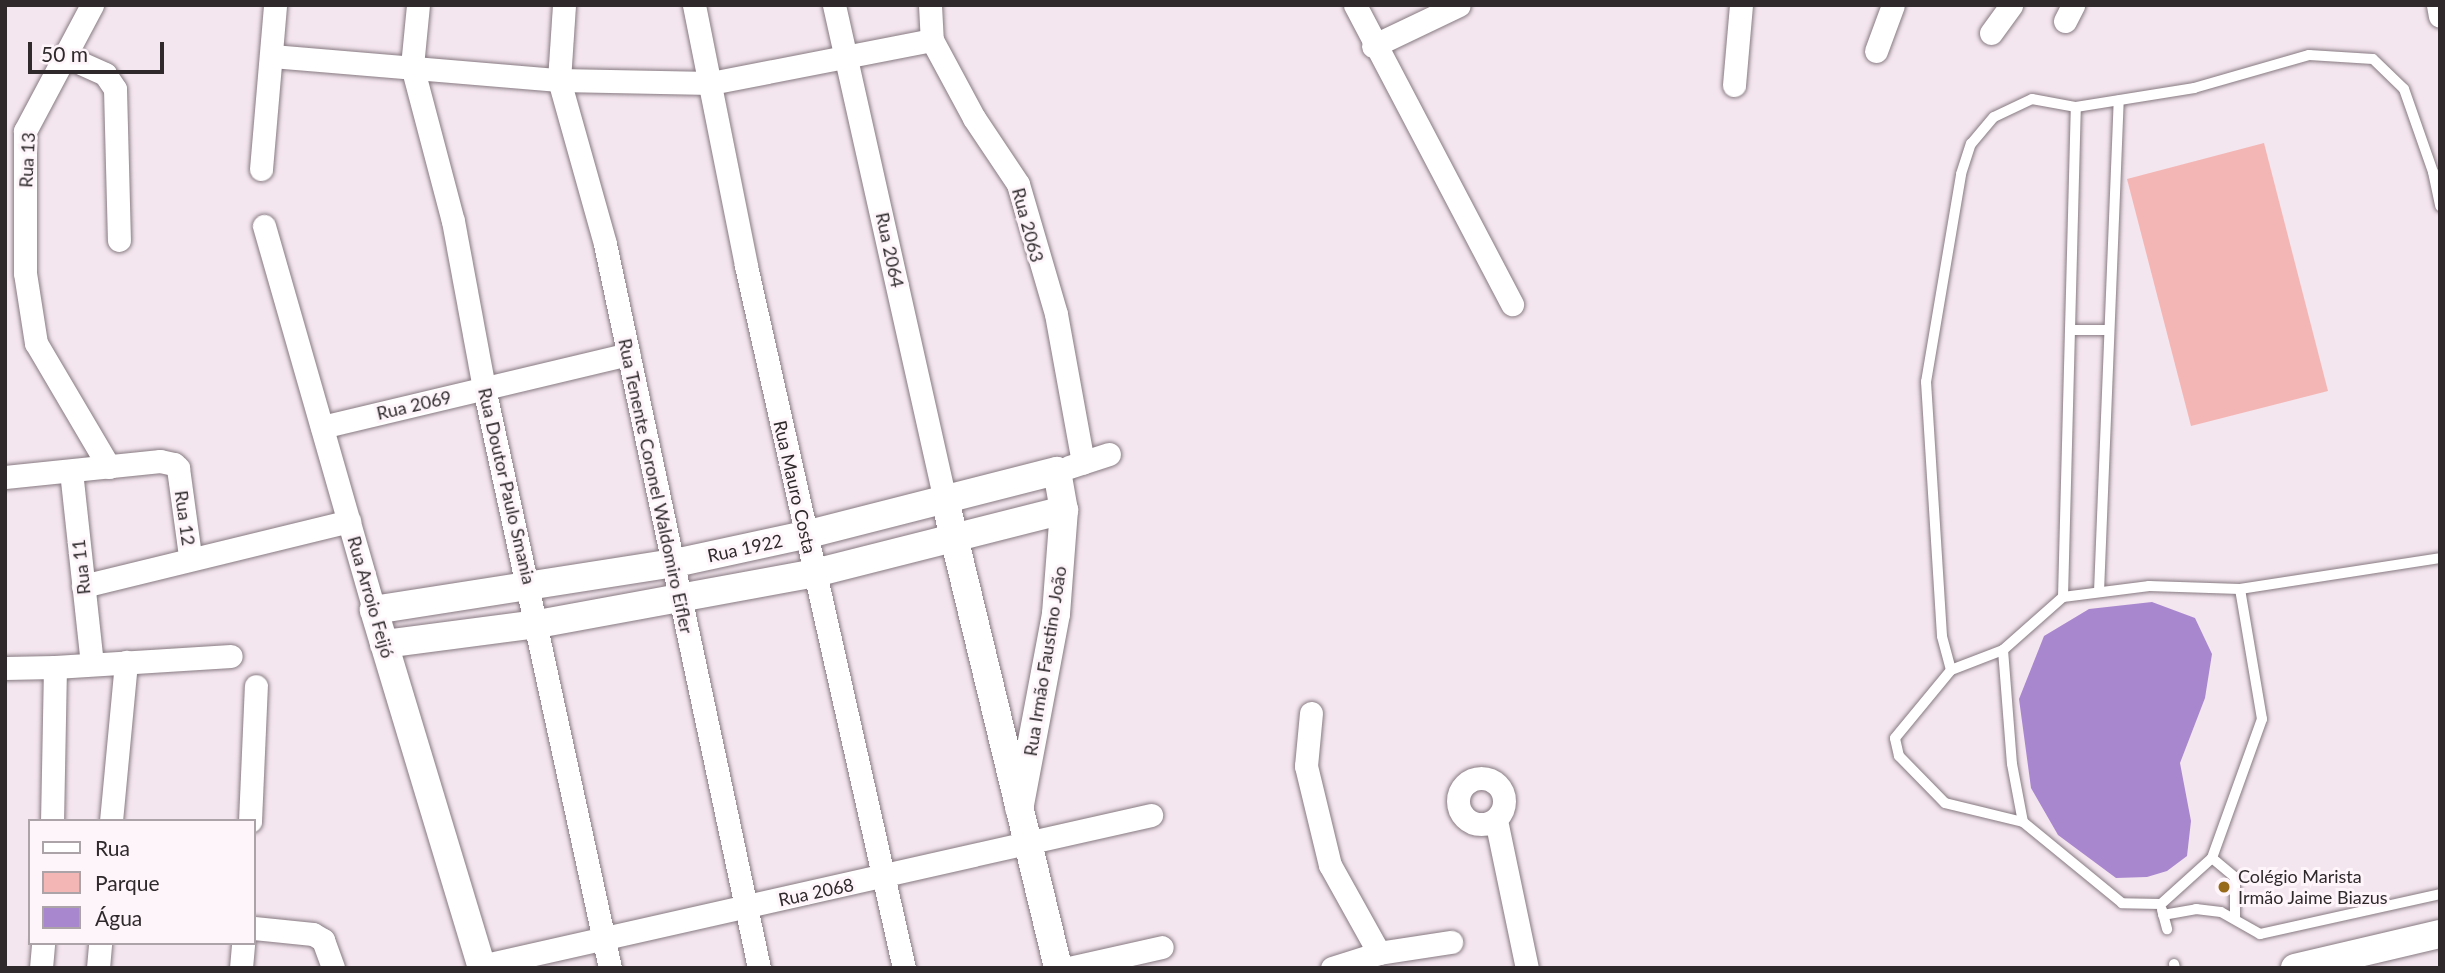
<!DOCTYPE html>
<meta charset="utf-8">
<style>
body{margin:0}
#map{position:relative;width:2445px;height:973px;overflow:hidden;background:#f4e6ee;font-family:Lato,sans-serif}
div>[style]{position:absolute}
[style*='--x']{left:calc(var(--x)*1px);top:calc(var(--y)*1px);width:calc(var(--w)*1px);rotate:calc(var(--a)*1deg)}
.green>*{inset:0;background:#f3b6b5}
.water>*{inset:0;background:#a987cf}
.roads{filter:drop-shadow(0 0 2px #877a81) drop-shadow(0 0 2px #877a81)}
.service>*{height:10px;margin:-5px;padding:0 5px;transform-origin:5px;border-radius:5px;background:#fff}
.minor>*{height:23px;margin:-11.5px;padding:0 11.5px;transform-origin:11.5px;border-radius:11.5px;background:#fff}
.minor>.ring{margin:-11.5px;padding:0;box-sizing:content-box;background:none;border:23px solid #fff;border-radius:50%}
.tertiary>*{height:28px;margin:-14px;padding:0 14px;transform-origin:14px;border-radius:14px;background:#fff}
.dots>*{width:19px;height:19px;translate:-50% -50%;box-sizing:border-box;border:4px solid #fef5fa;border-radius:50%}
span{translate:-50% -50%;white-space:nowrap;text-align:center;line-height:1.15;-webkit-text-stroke:6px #fef5fa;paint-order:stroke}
.street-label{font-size:18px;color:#2f292c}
.poi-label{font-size:18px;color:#2f292c}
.left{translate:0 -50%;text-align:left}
.frame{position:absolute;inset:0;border:7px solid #2f292c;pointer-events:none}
.legend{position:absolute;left:28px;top:819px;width:228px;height:126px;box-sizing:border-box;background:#fef5fa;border:2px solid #aba3a8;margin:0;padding:9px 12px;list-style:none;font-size:21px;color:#2f292c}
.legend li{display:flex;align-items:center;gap:14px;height:35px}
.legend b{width:35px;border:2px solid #aba3a8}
.scale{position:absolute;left:28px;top:42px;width:136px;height:32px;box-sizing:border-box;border:4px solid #2f292c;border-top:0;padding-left:9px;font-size:21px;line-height:24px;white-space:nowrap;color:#2f292c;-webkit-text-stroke:5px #fef5fa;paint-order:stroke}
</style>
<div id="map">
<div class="green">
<div style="clip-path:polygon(2264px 143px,2328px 391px,2191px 426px,2127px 179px)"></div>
</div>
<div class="water">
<div style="clip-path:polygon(2152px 602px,2195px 618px,2212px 654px,2205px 698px,2180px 763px,2191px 821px,2187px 856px,2167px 871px,2147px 877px,2116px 878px,2058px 835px,2031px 788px,2019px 699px,2044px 636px,2089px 609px)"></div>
</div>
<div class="roads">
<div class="service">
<div style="--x:2070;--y:330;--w:39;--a:0"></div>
<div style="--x:2240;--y:589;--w:132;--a:80.4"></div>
<div style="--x:2262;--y:719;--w:148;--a:109.8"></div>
<div style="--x:2212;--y:858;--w:69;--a:138"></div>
<div style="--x:2161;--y:904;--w:39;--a:-179"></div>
<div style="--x:2122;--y:903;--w:128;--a:-140.7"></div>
<div style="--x:2023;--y:822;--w:80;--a:-166.3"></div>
<div style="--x:1945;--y:803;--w:66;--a:-134.4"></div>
<div style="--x:1899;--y:756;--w:18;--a:-103"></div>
<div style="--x:1895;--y:738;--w:88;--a:-50.5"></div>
<div style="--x:1951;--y:670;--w:35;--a:-105"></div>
<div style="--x:1942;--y:636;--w:255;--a:-93.6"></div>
<div style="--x:1926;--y:382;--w:211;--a:-80.4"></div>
<div style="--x:1961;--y:174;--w:32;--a:-72"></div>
<div style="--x:1971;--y:144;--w:35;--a:-50"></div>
<div style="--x:1994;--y:117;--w:42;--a:-25.3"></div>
<div style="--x:2032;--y:99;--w:45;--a:10.3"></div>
<div style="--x:2076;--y:107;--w:120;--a:-9.1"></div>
<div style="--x:2194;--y:88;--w:120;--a:-16"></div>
<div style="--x:2309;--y:55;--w:64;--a:3.6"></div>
<div style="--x:2373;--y:59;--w:43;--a:44.1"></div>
<div style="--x:2404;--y:89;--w:88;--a:70.7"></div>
<div style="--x:2433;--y:172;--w:35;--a:78"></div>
<div style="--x:2099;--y:592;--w:492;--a:-87.7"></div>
<div style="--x:2063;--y:597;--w:490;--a:-88.5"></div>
<div style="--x:2003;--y:650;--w:80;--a:-41.5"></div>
<div style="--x:2063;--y:597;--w:87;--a:-7.3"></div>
<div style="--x:2149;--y:586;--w:91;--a:1.9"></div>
<div style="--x:2240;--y:589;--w:202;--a:-8.8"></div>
<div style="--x:1951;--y:670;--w:56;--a:-21"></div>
<div style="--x:2003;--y:650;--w:114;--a:85.5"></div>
<div style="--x:2012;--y:764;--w:59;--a:79.3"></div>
<div style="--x:2212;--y:858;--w:30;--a:40"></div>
<div style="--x:2235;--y:877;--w:40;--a:90"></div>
<div style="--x:2162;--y:910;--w:20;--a:75"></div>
<div style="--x:2163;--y:915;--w:34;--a:-10"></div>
<div style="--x:2196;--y:909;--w:25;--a:7"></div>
<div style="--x:2221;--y:912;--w:45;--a:29.4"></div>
<div style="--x:2260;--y:934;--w:184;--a:-12.5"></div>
<div style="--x:2174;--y:964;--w:4;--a:76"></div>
</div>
<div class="minor">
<div style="--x:92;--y:5;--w:143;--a:118"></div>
<div style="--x:25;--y:131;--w:142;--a:90"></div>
<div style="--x:25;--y:273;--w:71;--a:81.1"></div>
<div style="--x:36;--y:343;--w:144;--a:59.5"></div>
<div style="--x:418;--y:5;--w:61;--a:95.6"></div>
<div style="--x:412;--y:66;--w:160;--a:75.2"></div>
<div style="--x:453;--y:221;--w:170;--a:79.5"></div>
<div style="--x:484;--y:388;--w:594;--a:77.74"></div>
<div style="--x:564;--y:5;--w:75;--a:93.8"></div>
<div style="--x:559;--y:80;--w:170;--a:74.3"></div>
<div style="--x:605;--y:244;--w:740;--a:77.99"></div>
<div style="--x:694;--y:5;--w:266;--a:78.7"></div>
<div style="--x:746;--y:266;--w:720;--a:77.32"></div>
<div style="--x:834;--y:5;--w:503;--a:77.37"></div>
<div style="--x:930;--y:5;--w:35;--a:87"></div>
<div style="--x:932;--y:40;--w:89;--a:61.7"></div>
<div style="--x:974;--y:118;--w:79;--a:56.3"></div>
<div style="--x:1018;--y:184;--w:135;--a:73.7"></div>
<div style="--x:1056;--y:314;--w:151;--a:79.7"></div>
<div style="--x:1355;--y:5;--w:338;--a:62.3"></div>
<div style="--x:2438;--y:5;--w:11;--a:80"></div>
<div style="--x:2065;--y:21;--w:18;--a:-63"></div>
<div style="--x:1991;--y:33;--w:34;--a:-54"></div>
<div style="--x:1373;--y:46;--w:95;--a:-25.5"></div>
<div style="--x:1876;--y:51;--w:49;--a:-69.7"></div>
<div style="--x:65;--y:56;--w:44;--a:24.2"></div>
<div style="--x:105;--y:74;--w:18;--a:56"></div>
<div style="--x:115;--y:89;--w:151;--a:88.5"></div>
<div style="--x:272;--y:56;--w:288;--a:4.8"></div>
<div style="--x:559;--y:80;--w:152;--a:1.1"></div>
<div style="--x:711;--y:83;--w:225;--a:-11"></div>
<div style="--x:1734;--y:85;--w:80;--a:-85"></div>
<div style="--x:261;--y:169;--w:165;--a:-85.1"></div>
<div style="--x:264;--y:226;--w:399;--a:74"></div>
<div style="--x:322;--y:427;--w:315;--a:-13.4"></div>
<div style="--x:1069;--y:467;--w:42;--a:-18"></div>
<div style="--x:71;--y:471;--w:193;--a:83.8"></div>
<div style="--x:5;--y:477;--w:156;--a:-5.9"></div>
<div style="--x:160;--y:461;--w:14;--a:12"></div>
<div style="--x:174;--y:464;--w:6;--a:45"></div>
<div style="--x:178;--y:468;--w:89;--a:82.2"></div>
<div style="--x:83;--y:586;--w:274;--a:-13.7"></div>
<div style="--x:55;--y:667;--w:176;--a:-3.6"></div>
<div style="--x:5;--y:668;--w:50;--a:-1.1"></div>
<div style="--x:55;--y:667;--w:154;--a:91.1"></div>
<div style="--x:1311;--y:713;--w:53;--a:95.4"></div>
<div style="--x:1306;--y:766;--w:102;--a:76.4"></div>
<div style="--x:1330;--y:865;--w:101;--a:60.9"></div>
<div class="ring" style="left:1458px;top:778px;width:23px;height:23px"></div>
<div style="--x:1496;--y:820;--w:151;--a:78.2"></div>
<div style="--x:111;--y:821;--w:160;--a:-84.6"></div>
<div style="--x:250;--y:821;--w:135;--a:-87.5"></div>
<div style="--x:254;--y:928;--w:59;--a:5.8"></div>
<div style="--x:313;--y:934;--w:12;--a:31"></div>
<div style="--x:323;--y:940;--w:30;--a:70"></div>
<div style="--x:481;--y:966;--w:687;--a:-12.7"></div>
<div style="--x:41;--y:968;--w:25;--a:-85"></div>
<div style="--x:98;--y:968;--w:25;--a:-85"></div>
<div style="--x:241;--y:968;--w:25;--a:-85"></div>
<div style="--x:1069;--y:968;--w:95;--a:-12.7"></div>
<div style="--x:1332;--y:968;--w:49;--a:-17.7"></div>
<div style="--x:1379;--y:953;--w:73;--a:-8.7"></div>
</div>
<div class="tertiary">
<div style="--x:944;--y:496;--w:486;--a:76.4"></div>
<div style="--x:384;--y:644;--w:155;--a:-7.4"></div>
<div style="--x:538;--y:624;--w:282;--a:-10.4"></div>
<div style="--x:815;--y:573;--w:257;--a:-14.2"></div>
<div style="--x:482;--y:968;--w:374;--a:-106.8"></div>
<div style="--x:374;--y:610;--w:305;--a:-8.9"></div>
<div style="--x:675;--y:563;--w:133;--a:-12.2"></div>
<div style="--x:805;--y:535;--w:260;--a:-14.3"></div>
<div style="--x:1057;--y:471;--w:40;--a:80"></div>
<div style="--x:1064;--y:510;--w:104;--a:94.4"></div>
<div style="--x:1056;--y:614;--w:198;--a:100.7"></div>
<div style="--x:2295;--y:968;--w:149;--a:-13.2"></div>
</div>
</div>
<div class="dots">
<div style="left:2224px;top:887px;background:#976a19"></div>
</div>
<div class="street-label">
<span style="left:27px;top:160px;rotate:-87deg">Rua 13</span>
<span style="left:1028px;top:225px;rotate:75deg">Rua 2063</span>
<span style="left:890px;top:250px;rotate:78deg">Rua 2064</span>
<span style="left:414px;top:405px;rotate:-13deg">Rua 2069</span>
<span style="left:507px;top:486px;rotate:77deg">Rua Doutor Paulo Smania</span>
<span style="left:656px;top:486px;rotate:78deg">Rua Tenente Coronel Waldomiro Eifler</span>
<span style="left:795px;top:487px;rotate:77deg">Rua Mauro Costa</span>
<span style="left:185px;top:518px;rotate:82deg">Rua 12</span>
<span style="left:745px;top:548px;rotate:-12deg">Rua 1922</span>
<span style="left:81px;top:567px;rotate:-96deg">Rua 11</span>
<span style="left:371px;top:597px;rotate:74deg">Rua Arroio Feijó</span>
<span style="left:1045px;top:661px;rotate:-81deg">Rua Irmão Faustino João</span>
<span style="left:816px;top:892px;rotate:-12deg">Rua 2068</span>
</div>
<div class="poi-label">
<span class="left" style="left:2238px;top:887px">Colégio Marista<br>Irmão Jaime Biazus</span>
</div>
<div class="frame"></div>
<ul class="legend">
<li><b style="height:9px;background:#fff"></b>Rua</li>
<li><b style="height:19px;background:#f3b6b5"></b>Parque</li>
<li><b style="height:19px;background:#a987cf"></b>Água</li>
</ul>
<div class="scale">50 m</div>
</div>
